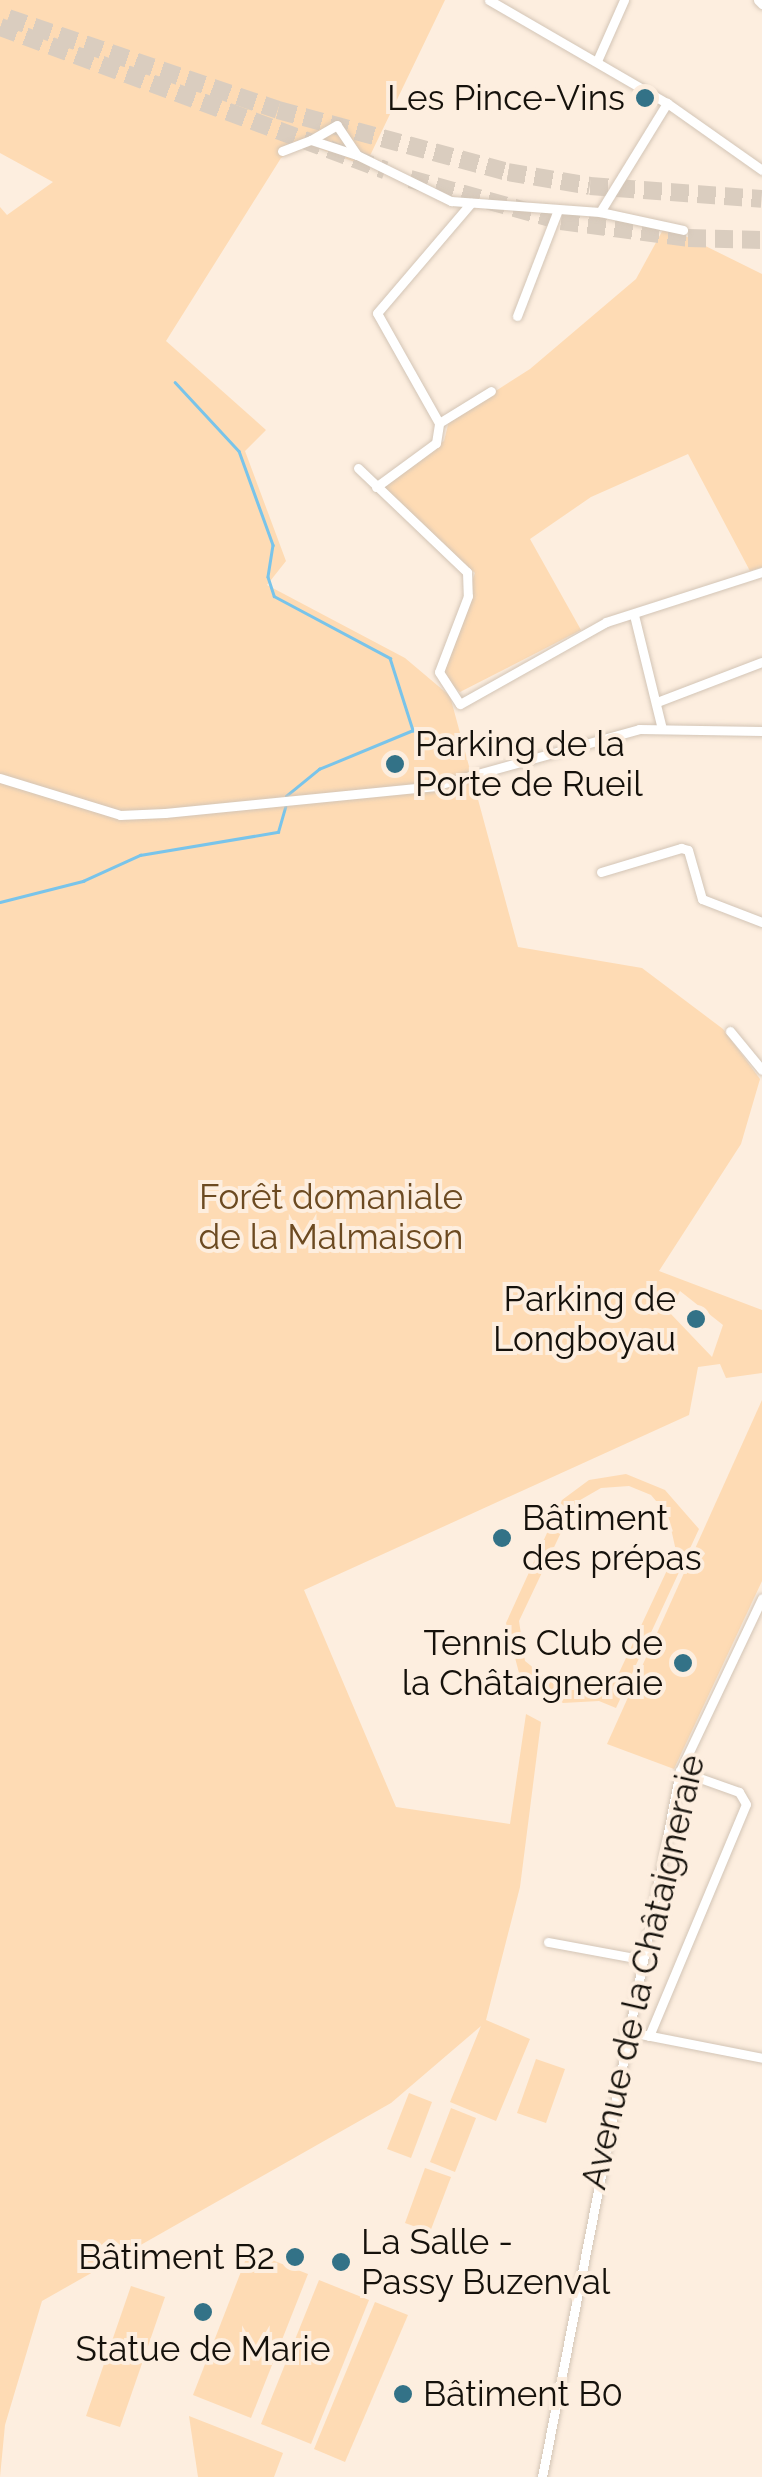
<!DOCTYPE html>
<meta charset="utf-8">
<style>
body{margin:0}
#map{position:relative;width:762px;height:2477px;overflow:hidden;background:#fdeedf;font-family:Raleway,sans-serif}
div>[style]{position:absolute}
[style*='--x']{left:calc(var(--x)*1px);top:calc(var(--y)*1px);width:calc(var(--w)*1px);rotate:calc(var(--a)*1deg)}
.green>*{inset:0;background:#fedbb4}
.stream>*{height:2.5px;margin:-1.25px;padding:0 1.25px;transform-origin:1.25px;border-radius:1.25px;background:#79c4ea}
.motorway-tunnel>*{height:18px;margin-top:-9px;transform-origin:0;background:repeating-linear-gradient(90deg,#dacdbf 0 18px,transparent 0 27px)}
.roads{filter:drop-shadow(0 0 2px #d3c5b6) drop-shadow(0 0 2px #d3c5b6)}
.minor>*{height:9px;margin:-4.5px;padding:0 4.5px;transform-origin:4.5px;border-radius:4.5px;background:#fff}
.dots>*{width:28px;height:28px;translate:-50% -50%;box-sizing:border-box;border:5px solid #fdeedf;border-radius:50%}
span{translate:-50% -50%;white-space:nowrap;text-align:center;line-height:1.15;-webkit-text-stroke:8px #fdeedf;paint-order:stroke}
.poi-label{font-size:35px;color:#15110b}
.right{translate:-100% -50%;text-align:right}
.left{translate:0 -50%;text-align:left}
.park-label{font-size:35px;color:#6c4a21}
.street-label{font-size:35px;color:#15110b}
</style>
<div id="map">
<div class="green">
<div style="clip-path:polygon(evenodd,0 0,445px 0,365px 166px,307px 144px,281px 158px,166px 341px,266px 430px,245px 451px,286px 561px,267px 585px,405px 658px,450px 696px,518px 947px,642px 968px,723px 1029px,760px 1079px,741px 1144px,659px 1271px,762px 1310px,762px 1373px,726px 1378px,720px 1364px,698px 1367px,689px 1415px,304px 1590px,396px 1807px,510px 1824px,526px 1714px,541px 1722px,520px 1887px,486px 2020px,530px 2039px,496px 2121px,450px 2102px,481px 2026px,391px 2103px,42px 2301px,5px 2425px,0 2477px,0 207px,7px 215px,53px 182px,0 153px,0 0,680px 1291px,723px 1325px,712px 1357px,669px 1312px,680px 1291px)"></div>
<div style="clip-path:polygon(665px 226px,762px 274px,762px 567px,750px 571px,688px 454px,591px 497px,530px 539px,581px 630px,460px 692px,439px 674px,475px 573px,383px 490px,390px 476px,444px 441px,449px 421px,530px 369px,636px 279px)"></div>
<div style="clip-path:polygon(762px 1400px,762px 1581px,674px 1769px,607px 1744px)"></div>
<div style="clip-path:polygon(evenodd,626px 1474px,665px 1490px,699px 1529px,616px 1708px,599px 1701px,563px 1703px,519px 1673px,506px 1623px,562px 1500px,589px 1480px,626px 1474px,629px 1486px,651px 1495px,668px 1515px,676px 1551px,618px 1675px,592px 1690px,561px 1690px,525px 1661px,519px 1621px,575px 1503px,601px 1488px,629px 1486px)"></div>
<div style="clip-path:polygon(536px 2059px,565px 2069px,546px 2123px,517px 2113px)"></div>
<div style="clip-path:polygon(409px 2093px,432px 2102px,411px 2158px,387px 2149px)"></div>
<div style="clip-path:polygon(451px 2108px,476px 2118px,455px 2172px,430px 2162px)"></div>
<div style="clip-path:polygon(425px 2168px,451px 2177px,430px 2232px,405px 2223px)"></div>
<div style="clip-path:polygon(249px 2251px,308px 2274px,251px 2418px,193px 2395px)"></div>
<div style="clip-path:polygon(319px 2280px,369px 2300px,311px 2444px,261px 2424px)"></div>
<div style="clip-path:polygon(131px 2286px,165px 2297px,120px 2427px,86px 2416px)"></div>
<div style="clip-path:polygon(375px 2302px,408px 2315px,345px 2462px,314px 2449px)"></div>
<div style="clip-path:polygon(189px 2416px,283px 2453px,274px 2477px,198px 2477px)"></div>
</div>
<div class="stream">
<div style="--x:175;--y:382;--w:94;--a:47.2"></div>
<div style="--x:239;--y:451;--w:100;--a:70.1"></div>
<div style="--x:273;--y:545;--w:32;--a:99"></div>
<div style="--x:268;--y:577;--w:20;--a:72"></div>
<div style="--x:274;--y:596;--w:132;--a:28.1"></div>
<div style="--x:390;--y:658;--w:76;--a:72.3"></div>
<div style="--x:286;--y:796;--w:43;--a:-39.3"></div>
<div style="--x:319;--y:769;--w:102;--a:-22.5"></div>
<div style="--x:413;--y:730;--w:48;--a:15.8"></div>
<div style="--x:0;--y:902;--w:86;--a:-14.2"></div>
<div style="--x:83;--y:881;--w:63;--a:-24.5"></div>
<div style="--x:140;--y:855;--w:140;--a:-9.5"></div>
<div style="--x:278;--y:832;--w:26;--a:-74"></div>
</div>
<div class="motorway-tunnel">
<div style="--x:8;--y:18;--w:285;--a:18.8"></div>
<div style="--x:278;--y:110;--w:238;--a:15.1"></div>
<div style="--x:508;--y:172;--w:83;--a:9.7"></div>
<div style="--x:590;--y:186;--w:172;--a:4.3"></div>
<div style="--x:0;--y:27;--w:411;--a:20.4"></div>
<div style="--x:410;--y:179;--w:157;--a:15.5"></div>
<div style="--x:561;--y:221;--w:128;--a:7.6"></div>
<div style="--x:688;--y:238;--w:74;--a:1.5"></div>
</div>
<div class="roads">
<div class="minor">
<div style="--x:489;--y:0;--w:206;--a:30.1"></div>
<div style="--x:667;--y:103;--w:116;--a:35.2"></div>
<div style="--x:758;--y:0;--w:6;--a:45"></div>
<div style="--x:597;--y:61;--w:67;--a:-66.1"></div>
<div style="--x:282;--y:151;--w:31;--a:-21"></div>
<div style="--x:311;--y:140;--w:48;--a:18.1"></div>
<div style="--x:357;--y:155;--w:36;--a:-124"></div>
<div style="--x:337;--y:125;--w:30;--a:150"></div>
<div style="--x:357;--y:155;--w:105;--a:26.1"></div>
<div style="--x:451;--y:201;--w:149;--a:4.2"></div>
<div style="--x:600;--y:212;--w:85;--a:12.2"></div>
<div style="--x:600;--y:212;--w:128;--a:-58.4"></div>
<div style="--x:517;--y:316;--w:114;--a:-68.9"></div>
<div style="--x:439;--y:423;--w:126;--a:-119.4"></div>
<div style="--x:377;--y:313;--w:145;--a:-49.5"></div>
<div style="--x:439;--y:423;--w:61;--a:-31.6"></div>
<div style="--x:358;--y:468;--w:151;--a:43.7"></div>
<div style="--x:467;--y:572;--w:24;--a:88"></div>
<div style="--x:468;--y:596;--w:81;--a:110.9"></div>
<div style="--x:439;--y:672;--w:38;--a:57"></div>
<div style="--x:460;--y:704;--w:167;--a:-29.3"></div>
<div style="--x:606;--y:622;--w:164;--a:-17.8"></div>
<div style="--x:376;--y:487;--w:74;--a:-36.3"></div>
<div style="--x:436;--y:443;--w:20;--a:-81"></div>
<div style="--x:634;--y:615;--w:117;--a:76.2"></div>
<div style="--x:657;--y:702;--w:112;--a:-20.9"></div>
<div style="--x:0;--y:778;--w:126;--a:17.1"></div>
<div style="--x:120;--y:815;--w:45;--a:-2.5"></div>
<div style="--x:165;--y:813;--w:270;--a:-5.7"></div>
<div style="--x:434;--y:786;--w:213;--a:-15.5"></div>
<div style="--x:639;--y:729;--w:123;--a:0.9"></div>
<div style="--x:601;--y:872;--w:84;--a:-16.7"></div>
<div style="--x:681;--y:848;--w:7;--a:16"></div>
<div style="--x:688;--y:850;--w:51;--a:74.1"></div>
<div style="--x:702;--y:899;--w:64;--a:21"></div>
<div style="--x:730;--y:1031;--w:50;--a:50.6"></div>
<div style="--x:548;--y:1942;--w:94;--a:10.5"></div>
<div style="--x:625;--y:2031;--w:140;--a:11.1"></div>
<div style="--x:649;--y:2036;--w:251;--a:-67.3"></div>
<div style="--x:746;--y:1804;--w:14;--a:-120"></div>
<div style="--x:739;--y:1792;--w:63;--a:-160.4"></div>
<div style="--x:542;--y:2477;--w:719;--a:-78.94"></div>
<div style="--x:680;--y:1771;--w:191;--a:-64.6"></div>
</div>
</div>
<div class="dots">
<div style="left:645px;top:98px;background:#337287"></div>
<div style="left:395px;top:764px;background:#337287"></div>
<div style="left:696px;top:1319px;background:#337287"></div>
<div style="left:502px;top:1538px;background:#337287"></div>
<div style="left:683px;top:1663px;background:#337287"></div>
<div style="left:295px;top:2257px;background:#337287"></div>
<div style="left:341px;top:2262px;background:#337287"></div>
<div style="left:203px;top:2312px;background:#337287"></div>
<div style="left:403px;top:2394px;background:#337287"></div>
</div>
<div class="poi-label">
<span class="right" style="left:625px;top:98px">Les Pince-Vins</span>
<span class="left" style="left:415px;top:764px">Parking de la<br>Porte de Rueil</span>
<span class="right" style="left:676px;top:1319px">Parking de<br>Longboyau</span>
<span class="left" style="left:522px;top:1538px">Bâtiment<br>des prépas</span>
<span class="right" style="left:663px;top:1663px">Tennis Club de<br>la Châtaigneraie</span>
<span class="left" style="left:361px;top:2262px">La Salle -<br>Passy Buzenval</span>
<span class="right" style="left:275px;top:2257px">Bâtiment B2</span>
<span style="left:203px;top:2349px">Statue de Marie</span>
<span class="left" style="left:423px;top:2394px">Bâtiment B0</span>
</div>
<div class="park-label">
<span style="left:331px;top:1217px">Forêt domaniale<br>de la Malmaison</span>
</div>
<div class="street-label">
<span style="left:643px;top:1972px;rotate:-77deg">Avenue de la Châtaigneraie</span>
</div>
</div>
